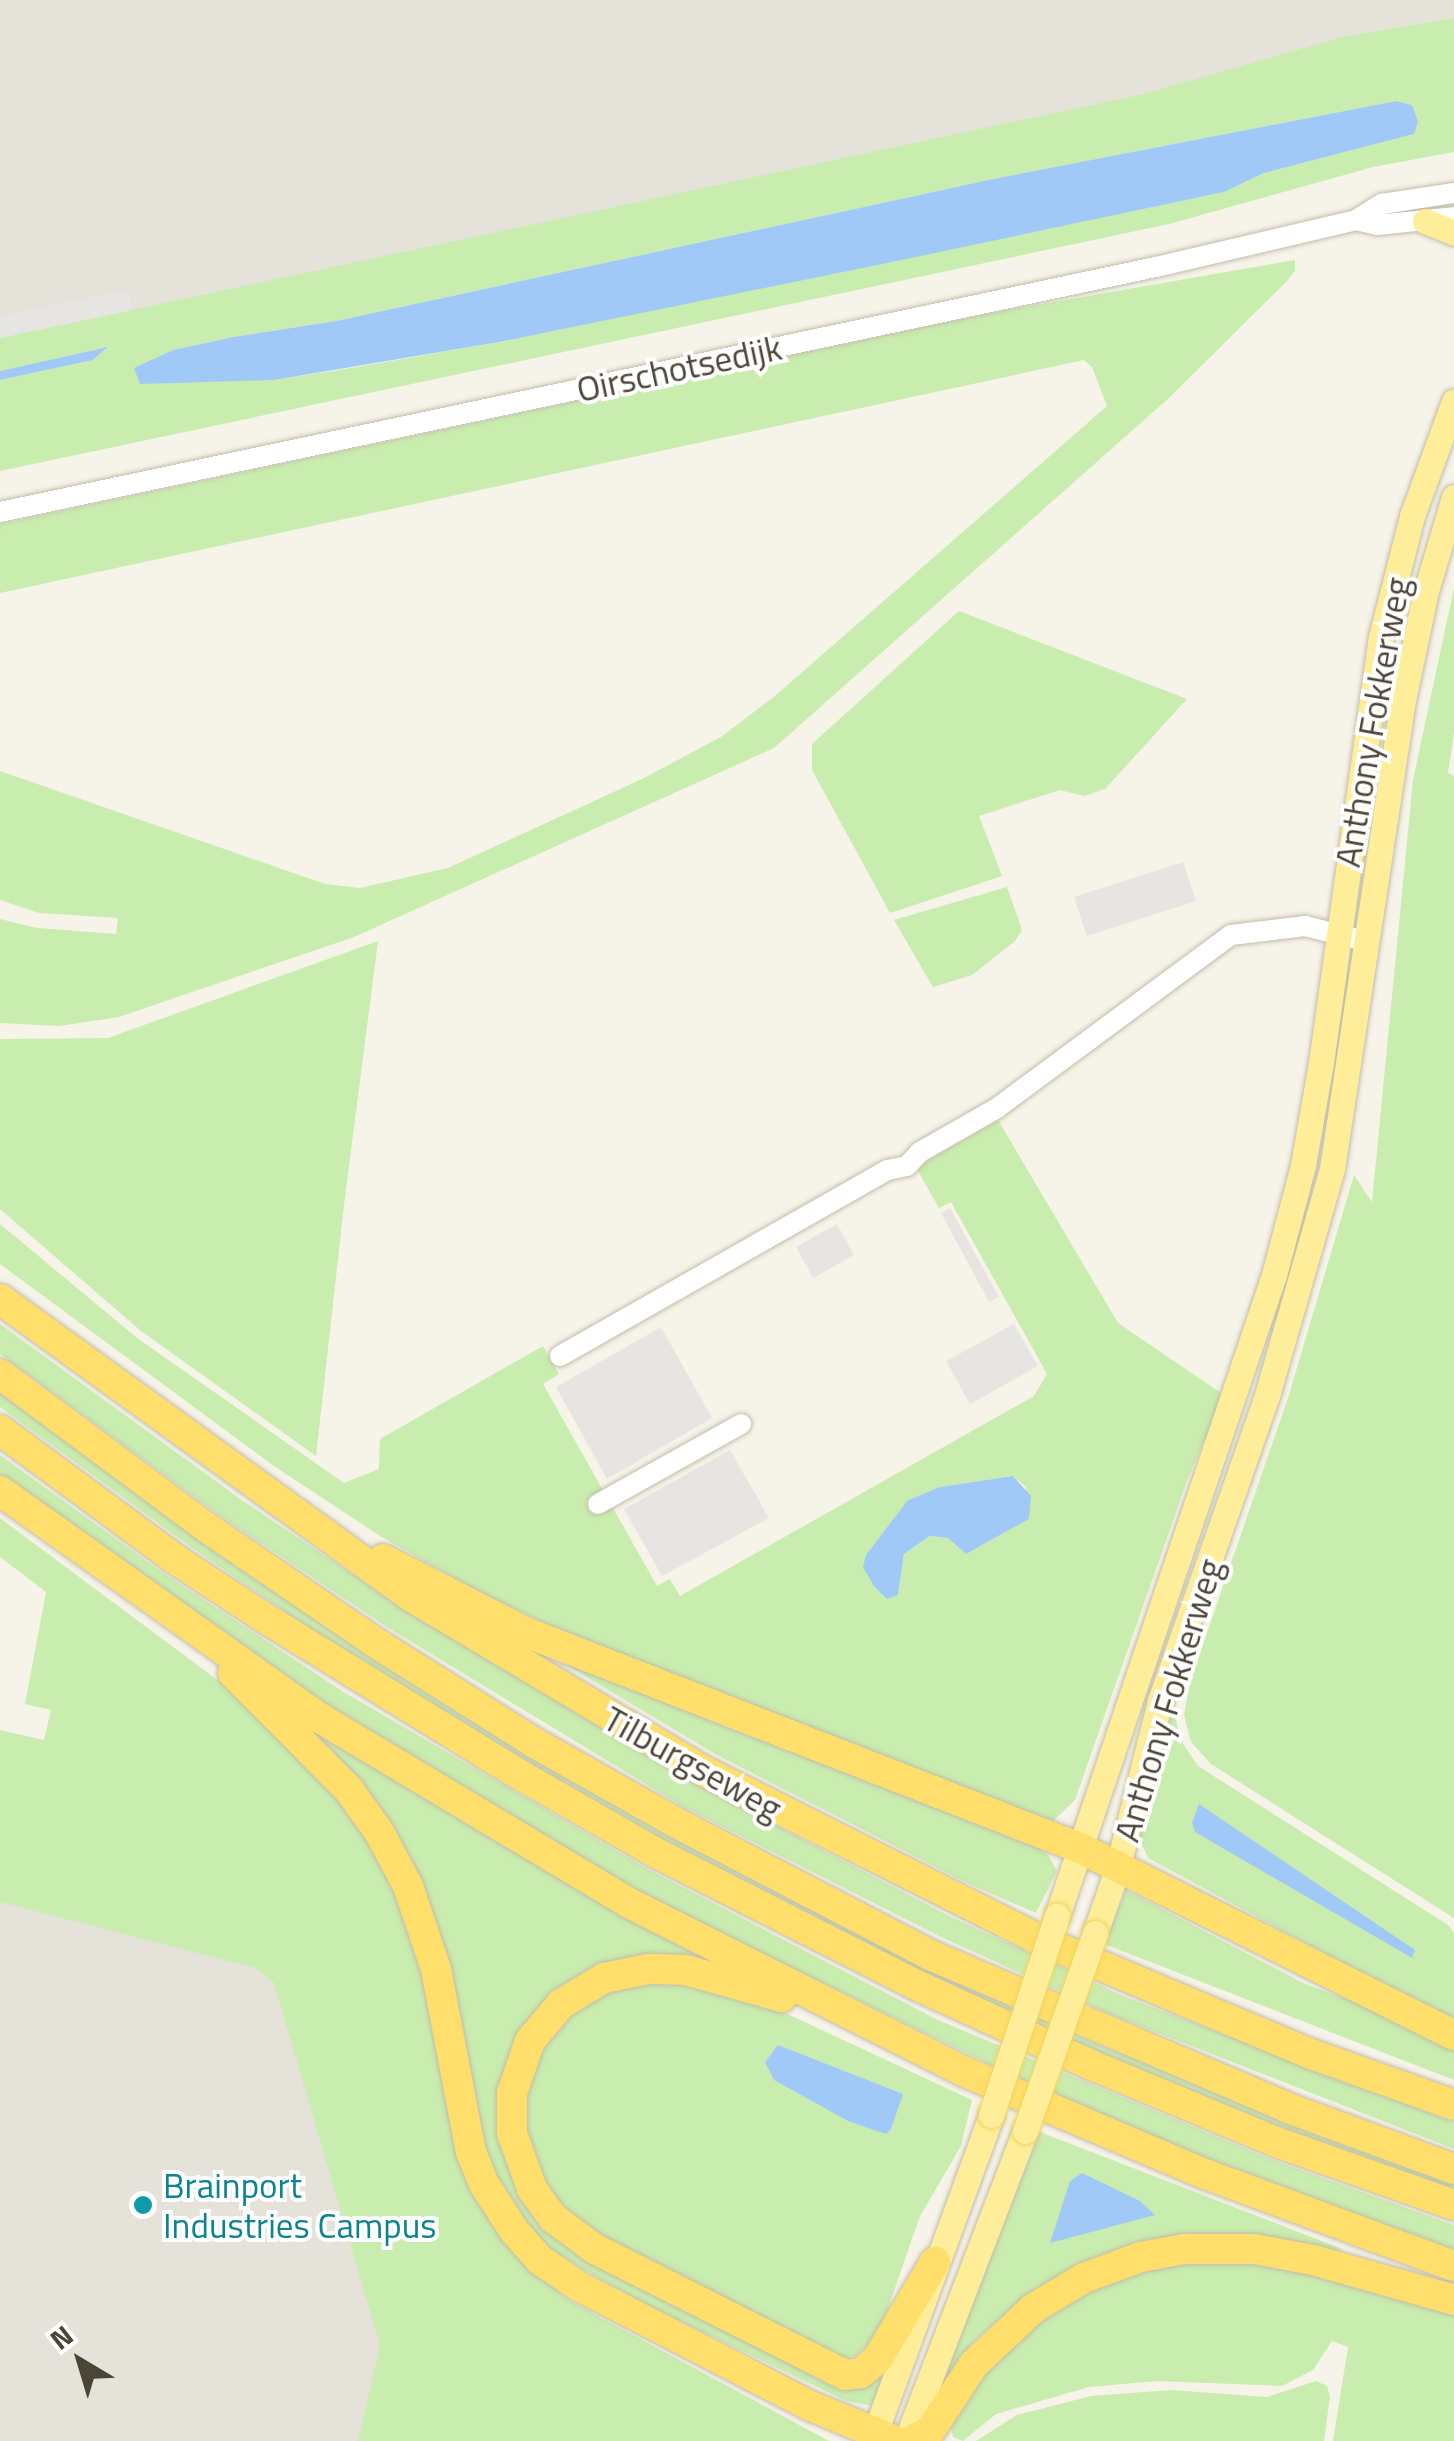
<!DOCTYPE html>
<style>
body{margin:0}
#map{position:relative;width:1454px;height:2441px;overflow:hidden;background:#f6f3e9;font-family:"Titillium Web",sans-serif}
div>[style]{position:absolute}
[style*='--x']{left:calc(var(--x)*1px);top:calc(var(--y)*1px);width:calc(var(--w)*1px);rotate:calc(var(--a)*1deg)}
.industrial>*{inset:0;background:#e5e2da}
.green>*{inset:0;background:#c9edae}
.parking>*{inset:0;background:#e7e5e1}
.water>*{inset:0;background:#a1c9f7}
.roads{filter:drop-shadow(0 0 2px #c2bdaa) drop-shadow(0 0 2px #c2bdaa)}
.minor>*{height:20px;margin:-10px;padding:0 10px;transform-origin:10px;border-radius:10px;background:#fff}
.major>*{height:25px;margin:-12.5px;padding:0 12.5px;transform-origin:12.5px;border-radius:12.5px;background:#fe9}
.highway>*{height:30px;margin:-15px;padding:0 15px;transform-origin:15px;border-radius:15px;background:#ffdf6b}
.bridges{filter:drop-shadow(0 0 2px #efd45e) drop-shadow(0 0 2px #efd45e)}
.major-bridge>*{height:25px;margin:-12.5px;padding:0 12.5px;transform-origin:12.5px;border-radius:12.5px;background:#fe9}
.dots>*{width:28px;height:28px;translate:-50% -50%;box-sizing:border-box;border:5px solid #fff;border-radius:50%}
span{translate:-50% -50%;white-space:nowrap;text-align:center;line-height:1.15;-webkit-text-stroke:8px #fff;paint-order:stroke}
.street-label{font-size:35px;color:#4a4536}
.culture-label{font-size:35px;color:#0d838f}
.left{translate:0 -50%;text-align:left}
.north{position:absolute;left:30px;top:2311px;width:100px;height:100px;-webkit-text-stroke:8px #fff;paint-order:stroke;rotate:322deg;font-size:28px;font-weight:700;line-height:40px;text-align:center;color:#4a4536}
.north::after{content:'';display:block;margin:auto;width:35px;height:45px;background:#4a4536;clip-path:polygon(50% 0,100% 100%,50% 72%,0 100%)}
</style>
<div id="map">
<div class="industrial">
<div style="clip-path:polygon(0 0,1454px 0,1454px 29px,0 343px)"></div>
<div style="clip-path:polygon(0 1896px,274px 1966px,386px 2355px,363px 2441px,0 2441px)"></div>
</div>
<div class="green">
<div style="clip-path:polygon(evenodd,1454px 18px,1454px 152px,1373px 167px,1169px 224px,0 471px,0 380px,93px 360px,106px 349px,0 371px,0 338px,1144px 94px,1342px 37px,1454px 18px,1396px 101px,1412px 105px,1414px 134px,1264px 173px,1224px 192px,499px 342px,351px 368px,274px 380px,134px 369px,173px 350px,233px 337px,336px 321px,998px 178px,1396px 101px)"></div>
<div style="clip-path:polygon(1295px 260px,1295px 271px,1287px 281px,1170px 397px,774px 748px,354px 937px,119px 1017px,59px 1026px,0 1023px,0 919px,37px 928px,116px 934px,118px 918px,39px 913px,0 900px,0 771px,325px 884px,360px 888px,448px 868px,644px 778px,721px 737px,775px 696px,1107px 406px,1092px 367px,1084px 360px,0 593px,0 524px,985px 314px)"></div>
<div style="clip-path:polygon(1454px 588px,1454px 733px,1448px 773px,1454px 776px,1454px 1918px,1211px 1764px,1191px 1742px,1184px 1715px,1190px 1682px,1288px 1398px,1354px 1175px,1372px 1202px,1413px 780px)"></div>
<div style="clip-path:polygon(959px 611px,1187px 699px,1105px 789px,1084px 796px,1060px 790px,979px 816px,1002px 876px,890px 913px,812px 770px,812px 744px)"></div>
<div style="clip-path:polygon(1007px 887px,1022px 930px,1015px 941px,972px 975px,933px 987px,894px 920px)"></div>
<div style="clip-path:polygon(378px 941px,344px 1205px,316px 1456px,141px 1331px,0 1209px,0 1039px,108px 1038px)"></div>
<div style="clip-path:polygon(evenodd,998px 1120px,1118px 1323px,1224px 1395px,1188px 1478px,1075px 1800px,1052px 1822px,586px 1642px,481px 1593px,380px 1536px,274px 1466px,0 1264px,0 1224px,137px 1338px,344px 1483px,379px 1469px,380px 1439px,543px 1346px,559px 1374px,543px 1384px,657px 1586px,670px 1579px,680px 1596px,1034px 1396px,1047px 1374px,951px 1202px,939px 1208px,918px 1171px,918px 1166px,998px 1120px,1013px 1476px,1026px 1487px,1029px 1519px,966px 1554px,948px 1538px,931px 1536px,904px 1554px,898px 1595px,887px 1599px,908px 1500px,940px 1487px,1013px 1476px)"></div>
<div style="clip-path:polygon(0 1324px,243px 1501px,403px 1608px,698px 1785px,951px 1917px,1123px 1996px,1454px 2122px,1454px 2149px,1115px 2016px,939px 1936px,682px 1806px,387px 1627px,222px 1517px,0 1354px)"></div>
<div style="clip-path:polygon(0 1390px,200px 1537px,925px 1966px,1101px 2046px,1454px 2180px,1454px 2194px,1280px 2131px,1094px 2052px,921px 1974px,662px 1843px,362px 1664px,188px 1545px,0 1407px)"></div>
<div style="clip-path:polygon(0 1455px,159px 1570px,342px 1691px,646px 1868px,938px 2020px,1270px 2159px,1454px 2225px,1454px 2252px,1261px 2182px,1073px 2105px,631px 1889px,327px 1707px,144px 1581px,0 1474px)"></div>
<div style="clip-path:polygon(0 1518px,267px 1717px,320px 1766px,414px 1914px,456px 2106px,531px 2270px,570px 2301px,829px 2441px,358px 2441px,380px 2346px,274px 1983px,256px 1968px,0 1902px,0 1730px,44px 1740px,51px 1710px,25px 1704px,46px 1592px,0 1557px)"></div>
<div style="clip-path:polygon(496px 1623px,578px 1665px,725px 1727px,1029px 1840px,1049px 1856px,1057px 1871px,1036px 1913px,967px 1883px,717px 1755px)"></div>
<div style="clip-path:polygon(258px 1691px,478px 1831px,737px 1977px,608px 1972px,510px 2076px,539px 2214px,869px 2383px,882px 2376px,873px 2406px,846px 2401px,641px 2302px,549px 2249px,490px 2180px,426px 1910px)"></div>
<div style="clip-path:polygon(1172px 1695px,1177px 1697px,1174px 1711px,1181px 1741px,1198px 1766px,1448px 1925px,1454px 1933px,1454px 2023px,1148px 1858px,1140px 1840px,1141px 1822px)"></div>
<div style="clip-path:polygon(1126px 1890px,1305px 1984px,1384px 2013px,1454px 2047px,1454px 2080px,1104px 1944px)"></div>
<div style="clip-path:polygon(649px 1975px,781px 2011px,972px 2100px,961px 2146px,920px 2216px,879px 2334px,855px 2356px,844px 2358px,617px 2255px,559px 2212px,521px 2147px,527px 2061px,568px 2006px)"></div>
<div style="clip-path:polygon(1040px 2132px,1340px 2248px,1341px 2253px,1253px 2235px,1190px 2235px,1018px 2303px,974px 2341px,935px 2396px)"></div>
<div style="clip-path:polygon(1164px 2263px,1277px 2263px,1454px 2312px,1454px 2441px,1333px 2441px,1348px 2347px,1332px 2341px,1313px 2370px,1282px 2386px,1157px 2381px,1089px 2387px,996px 2414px,963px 2441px,953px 2437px,949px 2421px,983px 2371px,1068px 2299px)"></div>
<div style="clip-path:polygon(1316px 2381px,1327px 2386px,1330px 2397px,1324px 2441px,976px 2441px,1017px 2415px,1091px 2396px,1171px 2390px,1267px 2397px)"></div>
</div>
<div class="parking">
<div style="clip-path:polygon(128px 289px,132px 310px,0 338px,0 316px)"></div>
<div style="clip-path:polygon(1183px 862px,1196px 901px,1087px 936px,1074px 897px)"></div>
<div style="clip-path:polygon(950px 1208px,999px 1297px,989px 1302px,941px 1213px)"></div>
<div style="clip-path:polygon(837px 1224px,854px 1255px,813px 1278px,796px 1247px)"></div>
<div style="clip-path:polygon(1014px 1324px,1038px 1366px,970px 1404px,946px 1361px)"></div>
<div style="clip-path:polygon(661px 1327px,712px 1418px,607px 1479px,556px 1387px)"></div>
<div style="clip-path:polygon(730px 1450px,769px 1518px,662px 1576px,624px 1509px)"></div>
</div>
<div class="water">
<div style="clip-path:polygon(1396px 101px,1412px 105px,1418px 122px,1414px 134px,1264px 173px,1224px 192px,892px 262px,499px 342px,274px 380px,140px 384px,134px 368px,173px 350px,233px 337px,336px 321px,998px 178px)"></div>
<div style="clip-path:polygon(108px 347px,93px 360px,0 380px,0 371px)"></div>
<div style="clip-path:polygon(1013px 1476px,1031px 1496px,1029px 1519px,966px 1554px,948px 1538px,930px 1536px,904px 1554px,898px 1595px,887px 1599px,874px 1586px,863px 1567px,866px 1555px,908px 1500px,940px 1487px)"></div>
<div style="clip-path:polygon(1199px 1804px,1415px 1950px,1412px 1958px,1195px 1832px,1192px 1823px)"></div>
<div style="clip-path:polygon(778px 2045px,903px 2094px,891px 2129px,886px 2134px,848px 2121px,774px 2080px,765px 2062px)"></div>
<div style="clip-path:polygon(1082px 2173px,1140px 2201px,1155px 2215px,1050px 2243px,1070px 2181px)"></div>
</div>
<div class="roads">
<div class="minor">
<div style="--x:1356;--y:220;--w:22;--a:13"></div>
<div style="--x:1377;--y:225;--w:77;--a:-5.9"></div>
<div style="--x:0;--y:512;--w:1182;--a:-11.97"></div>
<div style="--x:1156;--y:267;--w:205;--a:-13.2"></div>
<div style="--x:1356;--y:220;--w:31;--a:-32"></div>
<div style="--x:1382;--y:204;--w:73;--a:-8.7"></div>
<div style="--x:560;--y:1356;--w:377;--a:-29.6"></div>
<div style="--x:888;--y:1170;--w:19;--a:-12"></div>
<div style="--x:907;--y:1166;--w:19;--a:-47"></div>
<div style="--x:920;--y:1152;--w:89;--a:-29.7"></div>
<div style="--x:997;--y:1108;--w:291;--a:-36.5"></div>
<div style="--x:1231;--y:935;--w:75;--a:-6.9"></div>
<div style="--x:1305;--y:926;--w:66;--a:14"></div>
<div style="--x:598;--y:1504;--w:164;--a:-29.2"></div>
</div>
<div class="major">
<div style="--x:1425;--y:221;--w:31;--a:22"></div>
<div style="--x:1057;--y:1916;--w:677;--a:-71.3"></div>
<div style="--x:1274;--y:1275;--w:114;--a:-75.2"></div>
<div style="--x:1303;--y:1165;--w:104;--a:-80"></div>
<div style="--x:1321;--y:1063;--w:430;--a:-82"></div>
<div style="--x:1381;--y:637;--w:125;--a:-75.6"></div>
<div style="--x:1412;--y:516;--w:122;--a:-69.9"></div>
<div style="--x:1095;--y:1933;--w:67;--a:-70.8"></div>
<div style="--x:1117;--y:1870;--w:174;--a:-75.7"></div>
<div style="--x:1160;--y:1701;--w:327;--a:-70.7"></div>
<div style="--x:1268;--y:1392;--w:232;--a:-74"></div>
<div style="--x:1332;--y:1169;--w:474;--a:-81.4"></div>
<div style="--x:1403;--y:700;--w:111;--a:-78.1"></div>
<div style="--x:1426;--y:591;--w:98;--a:-73.4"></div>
<div style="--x:872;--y:2441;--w:347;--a:-69.9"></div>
<div style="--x:906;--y:2441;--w:332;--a:-69"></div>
</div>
<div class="highway">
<div style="--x:0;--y:1299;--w:508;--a:35.88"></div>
<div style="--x:412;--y:1597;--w:342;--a:30.8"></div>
<div style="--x:706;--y:1772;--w:376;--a:26.7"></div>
<div style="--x:1042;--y:1941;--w:292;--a:22.8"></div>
<div style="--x:1311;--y:2054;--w:152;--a:19.6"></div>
<div style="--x:0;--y:1374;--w:260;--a:36.6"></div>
<div style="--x:209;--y:1529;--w:202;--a:34.3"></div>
<div style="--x:376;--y:1643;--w:186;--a:32.2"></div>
<div style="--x:533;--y:1742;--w:161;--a:29.4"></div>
<div style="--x:673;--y:1821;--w:290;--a:27.5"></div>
<div style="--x:930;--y:1955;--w:389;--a:23.1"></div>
<div style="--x:1288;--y:2108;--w:177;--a:20.2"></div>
<div style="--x:0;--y:1430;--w:217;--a:36.4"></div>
<div style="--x:175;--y:1559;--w:105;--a:33.4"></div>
<div style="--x:263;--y:1617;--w:296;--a:31.6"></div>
<div style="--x:515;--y:1772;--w:160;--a:29.9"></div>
<div style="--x:654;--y:1852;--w:292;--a:26.9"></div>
<div style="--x:914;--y:1984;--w:195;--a:24.6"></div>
<div style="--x:1091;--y:2065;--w:200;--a:22.6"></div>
<div style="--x:1276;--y:2142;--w:189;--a:19.5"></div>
<div style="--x:0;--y:1491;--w:392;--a:35.4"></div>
<div style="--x:320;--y:1718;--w:358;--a:30.9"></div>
<div style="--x:627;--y:1902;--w:376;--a:26.7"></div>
<div style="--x:963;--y:2071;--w:263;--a:23.1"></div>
<div style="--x:1205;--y:2174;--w:265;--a:20.3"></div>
<div style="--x:383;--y:1559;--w:160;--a:27.2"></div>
<div style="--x:525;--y:1632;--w:596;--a:21.27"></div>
<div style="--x:1080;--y:1848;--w:418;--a:26.6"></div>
<div style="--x:233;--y:1673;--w:165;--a:45.2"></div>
<div style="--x:349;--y:1790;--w:52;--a:54.5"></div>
<div style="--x:379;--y:1832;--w:61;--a:61.8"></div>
<div style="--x:408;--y:1886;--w:88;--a:71.4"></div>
<div style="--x:436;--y:1969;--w:186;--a:79.2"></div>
<div style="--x:471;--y:2152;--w:35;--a:68"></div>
<div style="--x:484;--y:2184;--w:57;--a:57.1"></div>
<div style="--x:515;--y:2232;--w:38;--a:48"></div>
<div style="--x:540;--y:2260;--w:48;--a:34"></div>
<div style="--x:580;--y:2287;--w:260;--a:27.3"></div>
<div style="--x:811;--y:2406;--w:91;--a:22.6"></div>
<div style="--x:782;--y:1997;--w:100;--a:-164.3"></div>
<div style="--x:686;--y:1970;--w:37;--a:-178"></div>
<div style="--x:649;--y:1969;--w:46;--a:168.7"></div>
<div style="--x:604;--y:1978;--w:50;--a:148.8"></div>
<div style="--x:561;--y:2004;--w:48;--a:130"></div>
<div style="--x:530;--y:2041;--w:55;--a:109.1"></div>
<div style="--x:512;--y:2093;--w:40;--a:90"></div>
<div style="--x:512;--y:2133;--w:59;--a:70.3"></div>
<div style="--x:532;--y:2189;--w:36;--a:54"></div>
<div style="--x:553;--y:2218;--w:52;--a:36.4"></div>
<div style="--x:595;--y:2249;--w:280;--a:26.7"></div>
<div style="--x:845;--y:2375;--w:16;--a:-7"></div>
<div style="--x:861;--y:2373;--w:23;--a:-41"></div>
<div style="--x:878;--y:2358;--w:112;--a:-59.3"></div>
<div style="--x:911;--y:2441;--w:21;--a:-28"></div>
<div style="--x:930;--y:2431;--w:80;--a:-56.7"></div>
<div style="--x:974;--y:2364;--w:82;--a:-43"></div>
<div style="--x:1034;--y:2308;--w:58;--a:-31"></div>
<div style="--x:1084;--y:2278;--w:61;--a:-20.2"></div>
<div style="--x:1141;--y:2257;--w:44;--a:-10.5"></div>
<div style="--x:1184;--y:2249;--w:70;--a:0"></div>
<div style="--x:1254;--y:2249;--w:60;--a:10.6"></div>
<div style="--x:1313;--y:2260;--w:147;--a:15.8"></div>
</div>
</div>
<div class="bridges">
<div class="major-bridge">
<div style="--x:991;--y:2115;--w:210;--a:-71.7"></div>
<div style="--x:1025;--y:2131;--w:210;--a:-70.5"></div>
</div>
</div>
<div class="dots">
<div style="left:143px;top:2205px;background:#0f9aa8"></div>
</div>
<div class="street-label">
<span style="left:679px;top:368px;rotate:-12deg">Oirschotsedijk</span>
<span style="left:1372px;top:722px;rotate:-80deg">Anthony Fokkerweg</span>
<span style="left:1168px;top:1700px;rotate:-73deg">Anthony Fokkerweg</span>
<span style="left:693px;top:1763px;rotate:29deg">Tilburgseweg</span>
</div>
<div class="culture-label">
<span class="left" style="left:163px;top:2205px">Brainport<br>Industries Campus</span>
</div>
<div class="north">N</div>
</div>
